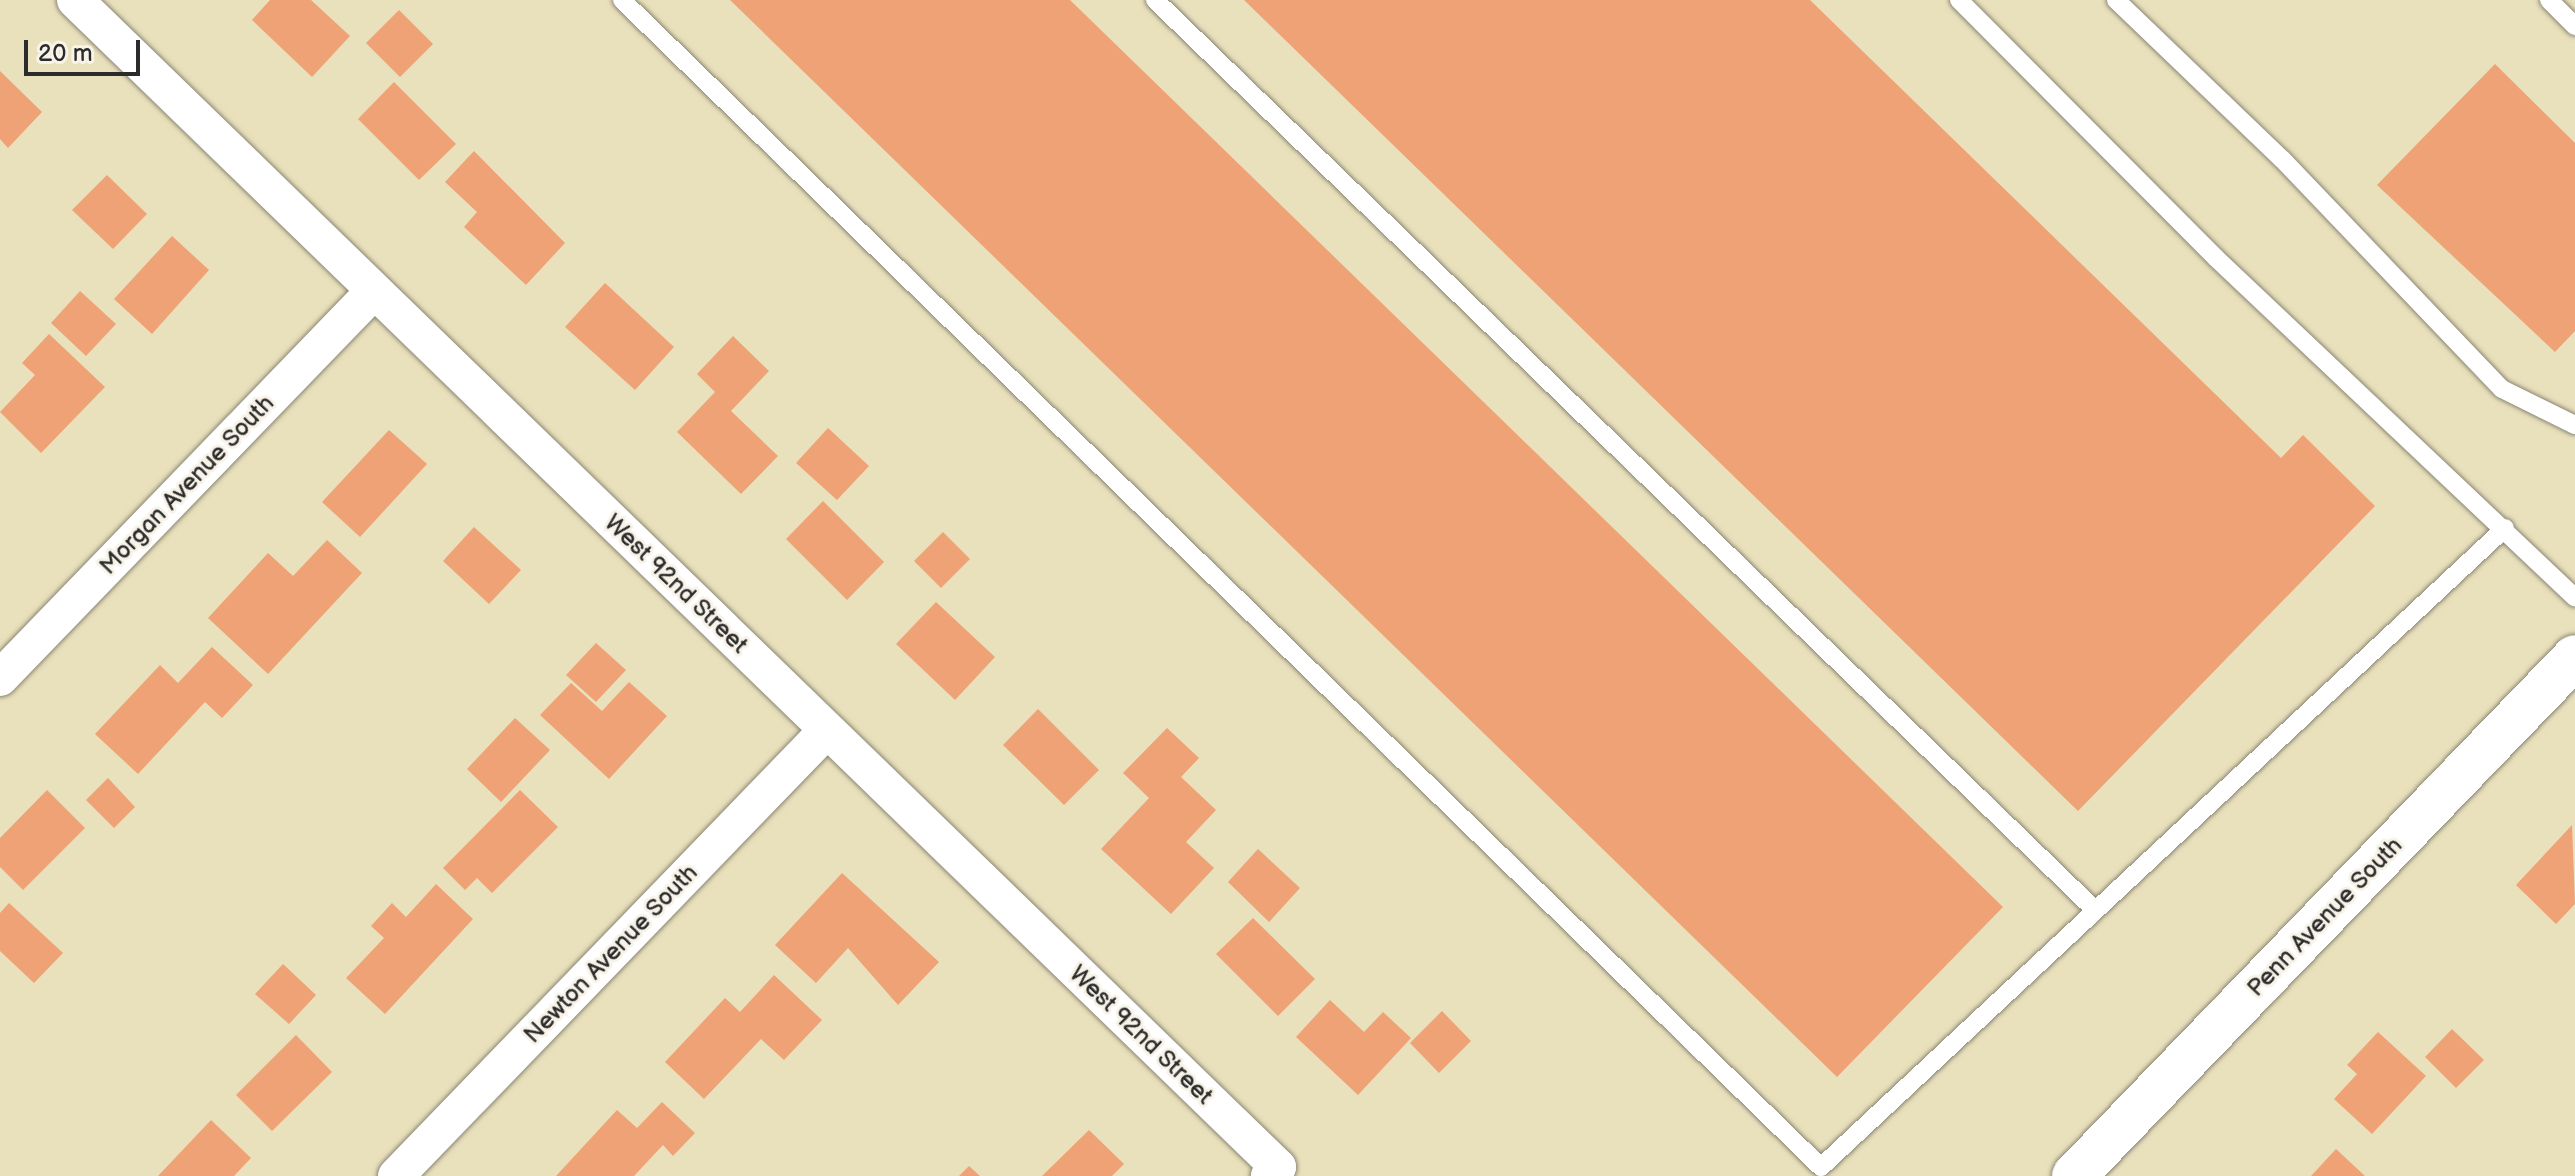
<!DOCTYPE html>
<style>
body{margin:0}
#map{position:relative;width:2575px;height:1176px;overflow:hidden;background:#e9e0bc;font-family:"Balsamiq Sans",sans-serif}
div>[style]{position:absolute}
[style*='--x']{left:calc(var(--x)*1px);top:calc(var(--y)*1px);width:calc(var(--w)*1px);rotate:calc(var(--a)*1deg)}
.building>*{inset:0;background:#efa276}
.roads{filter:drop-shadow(0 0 2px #8a8674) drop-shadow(0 0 2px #8a8674)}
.lane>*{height:18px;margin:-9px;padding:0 9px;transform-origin:9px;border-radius:9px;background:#fff}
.street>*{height:36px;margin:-18px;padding:0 18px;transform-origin:18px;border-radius:18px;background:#fff}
.secondary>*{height:44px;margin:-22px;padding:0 22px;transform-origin:22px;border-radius:22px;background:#fff}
span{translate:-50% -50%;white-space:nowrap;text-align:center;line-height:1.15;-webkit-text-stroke:6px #f7f3e8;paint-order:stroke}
.street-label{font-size:24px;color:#2b2b2b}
.scale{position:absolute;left:24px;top:40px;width:116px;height:36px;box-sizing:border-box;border:4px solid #2b2b2b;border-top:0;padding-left:10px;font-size:24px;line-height:28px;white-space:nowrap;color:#2b2b2b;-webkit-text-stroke:6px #f7f3e8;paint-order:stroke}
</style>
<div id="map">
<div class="building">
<div style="clip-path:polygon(270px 0,311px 0,350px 36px,312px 77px,252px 20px)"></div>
<div style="clip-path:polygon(730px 0,1070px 0,2003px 907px,1837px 1077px)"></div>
<div style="clip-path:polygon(1244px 0,1810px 0,2281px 458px,2303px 435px,2375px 506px,2078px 811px)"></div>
<div style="clip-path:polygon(399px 10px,433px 44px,400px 77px,366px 43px)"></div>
<div style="clip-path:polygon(2495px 64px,2575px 143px,2575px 331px,2555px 352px,2377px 185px)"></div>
<div style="clip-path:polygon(0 71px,42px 112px,8px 148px,0 139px)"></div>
<div style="clip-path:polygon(394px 82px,456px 144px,419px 180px,358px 119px)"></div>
<div style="clip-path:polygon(474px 151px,565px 243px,526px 285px,464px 227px,477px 212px,445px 182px)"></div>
<div style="clip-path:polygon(107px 175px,147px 214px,113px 249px,72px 210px)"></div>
<div style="clip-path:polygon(172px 236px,209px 270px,152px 334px,114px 299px)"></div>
<div style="clip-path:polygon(605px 283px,674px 347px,635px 390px,565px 327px)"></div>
<div style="clip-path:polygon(80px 291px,116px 324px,86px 356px,51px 323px)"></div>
<div style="clip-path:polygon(49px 334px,105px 387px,41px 453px,0 412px,35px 375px,22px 363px)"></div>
<div style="clip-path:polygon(733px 336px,769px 371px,731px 411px,778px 456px,741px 494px,677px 432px,715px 392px,697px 374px)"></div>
<div style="clip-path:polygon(828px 428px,869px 466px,837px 500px,796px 463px)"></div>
<div style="clip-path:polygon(389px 430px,427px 464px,360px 537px,322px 502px)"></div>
<div style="clip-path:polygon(823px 501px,884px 562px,847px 600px,786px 539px)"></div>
<div style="clip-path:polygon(474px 527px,521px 570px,489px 604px,443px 561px)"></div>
<div style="clip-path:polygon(943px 532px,970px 559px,941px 588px,914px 561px)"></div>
<div style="clip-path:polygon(327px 540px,362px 573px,268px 674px,208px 618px,268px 553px,293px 576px)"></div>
<div style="clip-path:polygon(936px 602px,995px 657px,955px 700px,896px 644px)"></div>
<div style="clip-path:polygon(596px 643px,626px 670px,596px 702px,566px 675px)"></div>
<div style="clip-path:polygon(212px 647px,253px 685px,222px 718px,205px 702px,138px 774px,95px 734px,160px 665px,178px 683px)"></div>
<div style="clip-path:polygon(629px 682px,667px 716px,609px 779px,540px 715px,571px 683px,602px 711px)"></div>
<div style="clip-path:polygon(1038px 709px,1099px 770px,1064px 805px,1003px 745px)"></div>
<div style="clip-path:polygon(515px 718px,550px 750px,501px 802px,467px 769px)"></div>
<div style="clip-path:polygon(1167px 728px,1199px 758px,1181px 777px,1216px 810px,1186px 842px,1214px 868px,1171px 914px,1101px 849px,1149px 798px,1123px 773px)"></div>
<div style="clip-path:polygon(108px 778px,135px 807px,114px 828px,86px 800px)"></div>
<div style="clip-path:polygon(47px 790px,85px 828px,23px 890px,0 867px,0 838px)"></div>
<div style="clip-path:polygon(520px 790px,558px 827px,492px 893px,477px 878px,465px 890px,443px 868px)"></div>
<div style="clip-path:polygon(2572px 825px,2575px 904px,2556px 924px,2516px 885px)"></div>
<div style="clip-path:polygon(1258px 849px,1300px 888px,1269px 922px,1228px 882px)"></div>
<div style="clip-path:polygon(842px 873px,939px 962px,898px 1005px,848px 948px,816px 983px,775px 945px)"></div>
<div style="clip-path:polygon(436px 884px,473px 919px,385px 1014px,346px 978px,384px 938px,371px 926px,392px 903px,406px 917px)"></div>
<div style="clip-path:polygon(9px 903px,63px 953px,34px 983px,0 951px,0 913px)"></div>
<div style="clip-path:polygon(1253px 918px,1315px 979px,1278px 1016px,1216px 954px)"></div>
<div style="clip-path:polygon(283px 964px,316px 995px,289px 1024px,255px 994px)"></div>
<div style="clip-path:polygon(774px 975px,822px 1020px,784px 1060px,761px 1039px,704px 1099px,665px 1062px,725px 998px,740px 1012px)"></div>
<div style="clip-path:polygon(1330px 1000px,1364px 1032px,1383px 1012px,1411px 1038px,1358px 1095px,1296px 1037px)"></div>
<div style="clip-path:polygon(1442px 1011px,1471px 1041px,1439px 1073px,1410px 1043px)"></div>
<div style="clip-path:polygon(2452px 1029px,2484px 1060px,2456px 1088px,2425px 1057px)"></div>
<div style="clip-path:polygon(2378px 1032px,2426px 1076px,2372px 1134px,2334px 1099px,2357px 1074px,2347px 1065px)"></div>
<div style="clip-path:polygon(296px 1035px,332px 1072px,272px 1131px,236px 1095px)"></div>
<div style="clip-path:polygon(662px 1102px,695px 1133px,673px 1156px,663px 1145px,634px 1176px,556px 1176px,617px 1110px,637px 1128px)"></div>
<div style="clip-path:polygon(211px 1120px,251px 1158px,234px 1176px,158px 1176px)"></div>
<div style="clip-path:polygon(1089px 1130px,1124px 1164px,1112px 1176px,1042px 1176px)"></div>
<div style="clip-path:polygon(2336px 1149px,2365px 1176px,2311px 1176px)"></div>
<div style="clip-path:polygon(969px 1166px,980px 1176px,959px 1176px)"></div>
</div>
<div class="roads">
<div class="lane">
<div style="--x:622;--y:0;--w:1673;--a:44.23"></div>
<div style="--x:1821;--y:1167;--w:936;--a:-43.05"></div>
<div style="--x:1155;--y:0;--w:1308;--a:44.07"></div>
<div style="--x:1959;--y:0;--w:364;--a:45.1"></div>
<div style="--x:2216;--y:258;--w:494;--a:43.4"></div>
<div style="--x:2116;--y:0;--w:230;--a:43.8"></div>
<div style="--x:2282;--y:159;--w:318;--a:46.3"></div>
<div style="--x:2502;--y:389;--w:81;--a:26.3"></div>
<div style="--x:2549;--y:0;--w:37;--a:45"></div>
</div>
<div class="street">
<div style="--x:75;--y:0;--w:1676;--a:44.13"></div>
<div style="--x:1278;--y:1167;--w:13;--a:135"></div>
<div style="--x:0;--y:678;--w:538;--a:-45.98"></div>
<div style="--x:396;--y:1176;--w:619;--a:-45.98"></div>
</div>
<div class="secondary">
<div style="--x:2074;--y:1176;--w:721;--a:-46.01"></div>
</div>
</div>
<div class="street-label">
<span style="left:187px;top:485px;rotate:-46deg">Morgan Avenue South</span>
<span style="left:676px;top:584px;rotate:44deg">West 92nd Street</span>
<span style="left:2325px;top:917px;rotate:-46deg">Penn Avenue South</span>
<span style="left:611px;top:954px;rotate:-46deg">Newton Avenue South</span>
<span style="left:1141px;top:1035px;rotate:44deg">West 92nd Street</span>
</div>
<div class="scale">20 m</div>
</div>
